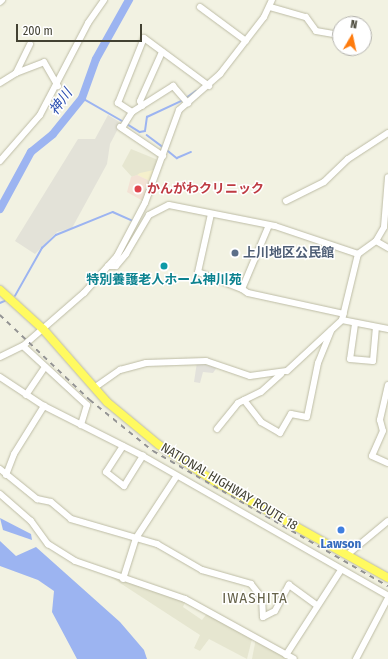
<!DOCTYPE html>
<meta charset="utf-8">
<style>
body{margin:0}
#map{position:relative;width:388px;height:659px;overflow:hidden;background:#f2f2e2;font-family:"Fira Sans Condensed","Noto Sans JP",sans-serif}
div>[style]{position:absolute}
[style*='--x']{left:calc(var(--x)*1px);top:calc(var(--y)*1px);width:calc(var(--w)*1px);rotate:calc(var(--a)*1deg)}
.residential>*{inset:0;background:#e6e6d0}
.commercial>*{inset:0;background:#f5f0cc}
.industrial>*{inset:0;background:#e3e2d8}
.medical>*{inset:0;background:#f3e2d5}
.parking>*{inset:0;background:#e2e1db}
.water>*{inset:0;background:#9cb4f1}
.stream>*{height:1.5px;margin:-0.75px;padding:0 0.75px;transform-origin:0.75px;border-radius:0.75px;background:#9cb4f1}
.river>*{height:8px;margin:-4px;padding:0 4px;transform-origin:4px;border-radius:4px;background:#9cb4f1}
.roads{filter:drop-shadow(0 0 1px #bdbca5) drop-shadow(0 0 1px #bdbca5)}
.minor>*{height:6px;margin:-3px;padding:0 3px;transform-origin:3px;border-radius:3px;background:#fff}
.highway>*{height:8px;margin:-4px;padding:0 4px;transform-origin:4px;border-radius:4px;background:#fffa60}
.rail>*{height:1.5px;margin-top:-0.75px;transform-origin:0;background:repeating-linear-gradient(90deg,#939393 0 5px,transparent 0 10px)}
.dots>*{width:11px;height:11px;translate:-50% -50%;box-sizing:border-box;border:2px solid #fff;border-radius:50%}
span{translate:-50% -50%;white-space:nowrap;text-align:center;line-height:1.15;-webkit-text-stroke:3px #fff;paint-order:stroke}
.health-label{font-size:13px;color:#be3a42;font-weight:700}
.left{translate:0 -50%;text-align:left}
.service-label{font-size:13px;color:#4e5e75;font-weight:700}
.culture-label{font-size:13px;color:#0d838f;font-weight:700}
.street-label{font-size:13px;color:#434233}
.shop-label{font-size:13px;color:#366cbe;font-weight:700}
.water-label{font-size:14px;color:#2b4fb0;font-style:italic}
.quarter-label{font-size:15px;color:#66634a;letter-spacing:1px}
.north{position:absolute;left:332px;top:16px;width:40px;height:40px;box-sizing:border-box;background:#fff;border:1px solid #b4b3ad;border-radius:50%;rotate:9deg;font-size:11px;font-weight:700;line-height:16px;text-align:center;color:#434233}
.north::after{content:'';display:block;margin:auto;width:14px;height:18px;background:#fe7b0d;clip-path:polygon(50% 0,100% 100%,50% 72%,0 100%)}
.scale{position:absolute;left:16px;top:24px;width:126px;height:18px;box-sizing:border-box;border:2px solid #434233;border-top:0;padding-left:5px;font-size:12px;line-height:14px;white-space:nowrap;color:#434233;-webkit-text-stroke:3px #fff;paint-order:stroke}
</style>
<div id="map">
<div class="residential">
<div style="clip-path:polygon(131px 149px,158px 160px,154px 170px,132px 177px,122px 166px)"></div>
<div style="clip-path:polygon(97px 568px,186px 600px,183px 607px,202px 620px,208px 612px,253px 635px,247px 659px,209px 639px,200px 651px,194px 648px,200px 635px)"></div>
<div style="clip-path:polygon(256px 638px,298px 659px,252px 659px)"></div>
</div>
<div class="commercial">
<div style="clip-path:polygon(154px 170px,150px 181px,137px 175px,140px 173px)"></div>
</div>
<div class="industrial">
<div style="clip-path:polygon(108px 115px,121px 123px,110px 144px,107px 164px,72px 228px,57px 232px,35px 254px,15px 241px,78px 139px,95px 139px)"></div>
</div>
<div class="medical">
<div style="clip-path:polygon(137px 175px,150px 181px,143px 201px,127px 192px,131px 177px)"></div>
</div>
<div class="parking">
<div style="clip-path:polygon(197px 362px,217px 367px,213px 373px,203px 372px,200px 383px,194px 382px)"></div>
</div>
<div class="water">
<div style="clip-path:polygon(0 518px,31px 534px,32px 540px,3px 530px)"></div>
<div style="clip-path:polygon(0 541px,16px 556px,36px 547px,120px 622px,144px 650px,147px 659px,77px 659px,52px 612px,54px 591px,38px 580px,0 566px)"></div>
</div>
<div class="stream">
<div style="--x:82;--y:98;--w:48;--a:29.7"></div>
<div style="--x:186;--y:98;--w:12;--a:-35"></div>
<div style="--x:127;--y:124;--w:15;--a:32"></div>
<div style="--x:140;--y:132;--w:5;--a:-11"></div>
<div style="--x:145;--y:131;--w:14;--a:-82"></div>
<div style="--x:147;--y:117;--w:40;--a:-25"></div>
<div style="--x:147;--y:135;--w:21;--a:37"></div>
<div style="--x:167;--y:150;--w:13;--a:39"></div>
<div style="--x:177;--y:158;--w:15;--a:-23"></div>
<div style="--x:15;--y:296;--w:55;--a:-60.6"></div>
<div style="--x:42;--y:248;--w:19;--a:-43"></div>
<div style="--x:56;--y:235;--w:61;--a:-22"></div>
<div style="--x:113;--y:212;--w:22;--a:24"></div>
<div style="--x:0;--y:303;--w:5;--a:-22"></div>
</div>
<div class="river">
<div style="--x:0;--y:209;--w:65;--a:-61.5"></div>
<div style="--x:31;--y:152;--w:28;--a:-39"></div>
<div style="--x:53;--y:134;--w:46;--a:-51.1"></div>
<div style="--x:82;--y:98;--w:41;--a:-70.3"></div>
<div style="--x:96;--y:59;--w:68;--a:-60.8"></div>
</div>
<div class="roads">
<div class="minor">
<div style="--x:0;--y:2;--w:3;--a:-45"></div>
<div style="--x:200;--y:7;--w:57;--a:36.5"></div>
<div style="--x:270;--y:7;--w:37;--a:16"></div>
<div style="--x:306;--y:17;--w:17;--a:54"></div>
<div style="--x:316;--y:31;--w:22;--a:10"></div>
<div style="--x:16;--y:73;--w:30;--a:-21"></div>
<div style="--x:44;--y:62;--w:28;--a:60"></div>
<div style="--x:0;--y:83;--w:19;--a:-32"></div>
<div style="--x:16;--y:73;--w:32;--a:-64"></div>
<div style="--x:142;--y:106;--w:5;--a:-112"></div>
<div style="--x:140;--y:101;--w:54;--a:-65.8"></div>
<div style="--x:132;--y:112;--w:17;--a:-147"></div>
<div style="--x:118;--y:103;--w:70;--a:-68.2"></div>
<div style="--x:144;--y:38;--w:81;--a:36.4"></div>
<div style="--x:120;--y:127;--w:52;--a:34"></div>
<div style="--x:122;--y:128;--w:19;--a:-58"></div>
<div style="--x:132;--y:112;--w:49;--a:-32.4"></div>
<div style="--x:173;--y:86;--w:23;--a:49"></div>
<div style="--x:0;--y:161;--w:61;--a:-49"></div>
<div style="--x:40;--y:115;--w:104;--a:-62.4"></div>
<div style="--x:88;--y:23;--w:28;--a:-55"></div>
<div style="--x:286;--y:201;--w:42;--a:-26.6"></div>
<div style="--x:324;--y:182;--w:33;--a:-44"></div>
<div style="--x:348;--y:159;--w:48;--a:-33"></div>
<div style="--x:211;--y:214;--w:59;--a:102.6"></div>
<div style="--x:198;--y:272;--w:47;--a:21.1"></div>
<div style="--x:269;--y:225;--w:69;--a:112.9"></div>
<div style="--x:242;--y:289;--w:7;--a:34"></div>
<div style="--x:248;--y:293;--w:98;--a:12.3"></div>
<div style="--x:376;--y:241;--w:14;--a:30"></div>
<div style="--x:108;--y:266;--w:8;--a:0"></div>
<div style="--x:116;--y:266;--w:16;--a:-50"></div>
<div style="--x:126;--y:254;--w:45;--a:-59.5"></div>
<div style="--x:149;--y:215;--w:22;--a:-27"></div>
<div style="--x:169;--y:205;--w:108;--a:11.2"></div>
<div style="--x:275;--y:226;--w:88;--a:18.6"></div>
<div style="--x:342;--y:320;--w:47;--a:11.1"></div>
<div style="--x:355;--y:324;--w:35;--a:98"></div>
<div style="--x:350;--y:359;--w:23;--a:5"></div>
<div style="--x:373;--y:361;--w:34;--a:-85"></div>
<div style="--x:23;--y:346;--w:87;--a:42.7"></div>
<div style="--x:87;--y:405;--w:21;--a:107"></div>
<div style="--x:0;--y:357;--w:25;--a:-26"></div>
<div style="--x:23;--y:346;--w:81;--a:-41"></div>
<div style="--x:84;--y:293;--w:50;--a:-48.3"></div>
<div style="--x:117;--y:256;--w:60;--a:-62.2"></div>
<div style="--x:145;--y:203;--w:99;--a:-69.9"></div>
<div style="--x:179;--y:110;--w:55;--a:-41.3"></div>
<div style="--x:220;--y:74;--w:72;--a:-52.3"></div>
<div style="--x:264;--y:17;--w:19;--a:-65"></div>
<div style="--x:0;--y:377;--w:53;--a:33.4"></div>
<div style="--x:44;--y:406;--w:111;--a:26.8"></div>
<div style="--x:143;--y:456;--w:282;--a:29.7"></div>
<div style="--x:388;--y:385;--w:36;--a:103"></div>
<div style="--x:380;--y:420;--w:11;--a:75"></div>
<div style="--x:383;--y:431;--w:27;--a:114"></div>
<div style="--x:372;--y:456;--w:17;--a:24"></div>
<div style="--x:94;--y:388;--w:32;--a:-35"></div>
<div style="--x:120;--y:370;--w:27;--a:-15"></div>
<div style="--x:146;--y:363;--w:60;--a:-1.9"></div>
<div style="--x:206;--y:361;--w:46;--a:18.8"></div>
<div style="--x:250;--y:376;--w:37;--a:-8"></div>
<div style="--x:287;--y:371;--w:75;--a:-42.8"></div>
<div style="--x:342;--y:320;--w:68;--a:-76.4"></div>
<div style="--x:358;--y:254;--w:22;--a:-36"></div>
<div style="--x:376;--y:241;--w:16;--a:-60"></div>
<div style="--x:384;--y:227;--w:50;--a:-85.4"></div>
<div style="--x:26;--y:395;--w:34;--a:-56"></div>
<div style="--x:244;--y:400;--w:28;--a:52"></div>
<div style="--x:261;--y:422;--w:22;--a:30"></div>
<div style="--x:280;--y:433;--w:22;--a:-60"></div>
<div style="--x:291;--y:414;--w:16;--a:11"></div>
<div style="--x:307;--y:417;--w:55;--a:-78.5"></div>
<div style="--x:318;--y:363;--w:35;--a:-68"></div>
<div style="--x:217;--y:429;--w:33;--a:-51"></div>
<div style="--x:238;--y:403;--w:25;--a:-26"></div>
<div style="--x:261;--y:392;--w:27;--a:-42"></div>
<div style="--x:123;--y:446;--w:31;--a:123"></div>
<div style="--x:106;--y:472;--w:23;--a:38"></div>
<div style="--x:124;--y:486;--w:36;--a:-58"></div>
<div style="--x:0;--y:469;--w:48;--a:39"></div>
<div style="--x:37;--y:499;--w:14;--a:12"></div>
<div style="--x:51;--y:502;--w:26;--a:40"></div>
<div style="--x:71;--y:519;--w:90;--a:16.2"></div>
<div style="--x:157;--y:544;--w:52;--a:30"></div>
<div style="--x:202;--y:570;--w:51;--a:15.9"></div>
<div style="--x:251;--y:584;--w:18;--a:52"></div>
<div style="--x:262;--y:598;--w:19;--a:87"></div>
<div style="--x:6;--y:475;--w:22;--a:-69"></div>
<div style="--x:14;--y:454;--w:57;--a:-58"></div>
<div style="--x:0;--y:494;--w:41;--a:41.1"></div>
<div style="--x:31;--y:521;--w:29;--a:54"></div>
<div style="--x:48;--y:544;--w:32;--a:32"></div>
<div style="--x:75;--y:561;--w:116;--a:19.1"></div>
<div style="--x:185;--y:599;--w:124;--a:28.8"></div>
<div style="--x:347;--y:555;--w:53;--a:-39.7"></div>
<div style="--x:123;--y:579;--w:43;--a:-72.4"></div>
<div style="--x:136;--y:538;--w:73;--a:-56.7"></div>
<div style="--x:263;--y:617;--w:13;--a:-27"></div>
<div style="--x:275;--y:611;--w:30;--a:-62"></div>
<div style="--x:289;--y:585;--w:34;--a:36"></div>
<div style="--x:286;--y:655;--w:101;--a:-57.1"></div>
<div style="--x:356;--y:659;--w:69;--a:-62.3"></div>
</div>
<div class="highway">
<div style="--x:0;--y:290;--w:58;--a:42.2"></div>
<div style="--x:43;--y:329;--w:97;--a:48.8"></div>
<div style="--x:107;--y:402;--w:67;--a:39.6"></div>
<div style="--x:159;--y:445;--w:66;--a:33.2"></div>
<div style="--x:214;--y:481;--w:199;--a:29.1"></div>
</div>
</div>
<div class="rail">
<div style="--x:0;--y:315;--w:124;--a:43.4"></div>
<div style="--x:90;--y:400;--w:81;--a:39"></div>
<div style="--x:153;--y:451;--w:271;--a:29.9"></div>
</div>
<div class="dots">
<div style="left:138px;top:189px;background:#e0444e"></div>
<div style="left:235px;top:253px;background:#5c6f8a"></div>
<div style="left:164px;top:266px;background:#0f9aa8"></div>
<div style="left:341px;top:530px;background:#3f7fe0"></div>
</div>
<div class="health-label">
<span class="left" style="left:147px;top:189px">かんがわクリニック</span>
</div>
<div class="service-label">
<span class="left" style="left:243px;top:253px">上川地区公民館</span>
</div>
<div class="culture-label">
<span style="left:164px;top:280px">特別養護老人ホーム神川苑</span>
</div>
<div class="street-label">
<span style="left:229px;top:487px;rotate:31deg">NATIONAL HIGHWAY ROUTE 18</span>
</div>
<div class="shop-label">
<span style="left:341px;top:544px">Lawson</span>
</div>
<div class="water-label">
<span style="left:61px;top:102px;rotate:-54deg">神川</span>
</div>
<div class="quarter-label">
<span style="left:255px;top:599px">IWASHITA</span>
</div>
<div class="north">N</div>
<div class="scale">200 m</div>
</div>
